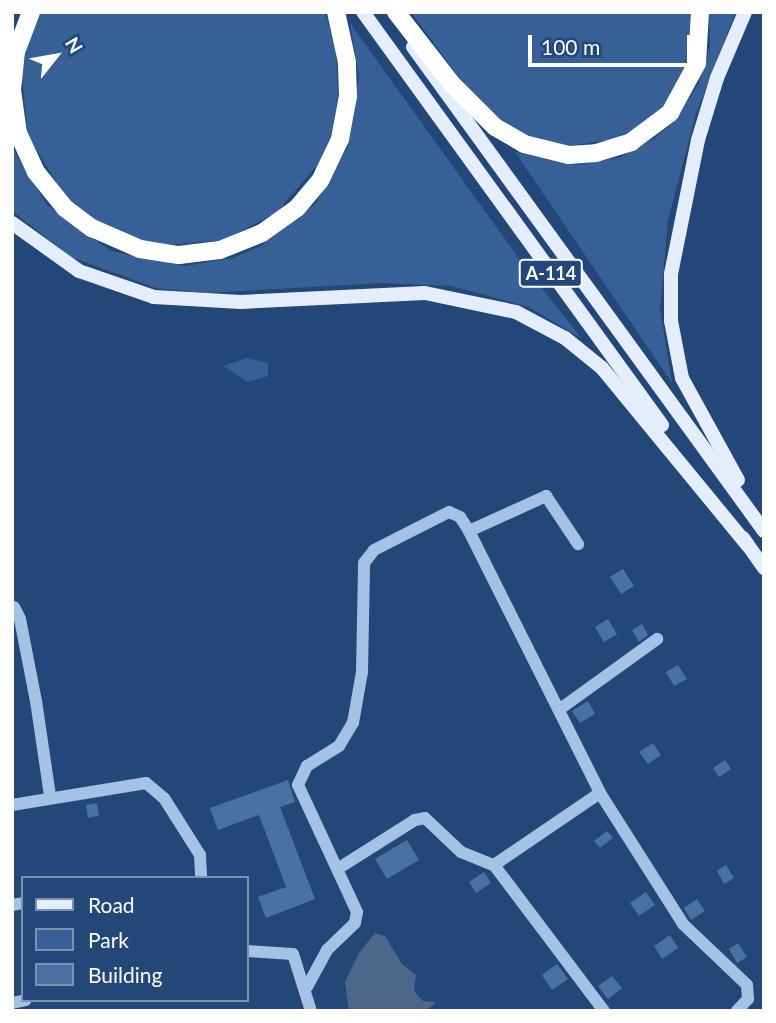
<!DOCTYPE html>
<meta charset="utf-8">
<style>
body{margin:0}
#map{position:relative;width:776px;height:1023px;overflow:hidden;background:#234778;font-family:Lato,sans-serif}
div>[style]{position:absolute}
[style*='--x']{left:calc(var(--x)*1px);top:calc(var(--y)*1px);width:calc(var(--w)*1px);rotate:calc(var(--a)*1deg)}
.green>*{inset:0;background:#376196}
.water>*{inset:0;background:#4d678b}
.building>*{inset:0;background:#4b71a2}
.minor>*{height:12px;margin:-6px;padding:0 6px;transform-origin:6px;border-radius:6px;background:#a5c1e4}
.major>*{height:14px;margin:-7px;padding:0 7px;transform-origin:7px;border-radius:7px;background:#e4edfc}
.highway>*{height:18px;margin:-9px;padding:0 9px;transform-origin:9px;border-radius:9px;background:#fff}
span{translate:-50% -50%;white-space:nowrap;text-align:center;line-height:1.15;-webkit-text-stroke:7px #234778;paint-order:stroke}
.shield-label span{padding:2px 5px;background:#234778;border:2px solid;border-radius:5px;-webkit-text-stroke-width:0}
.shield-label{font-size:18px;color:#fff;font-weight:700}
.frame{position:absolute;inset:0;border:14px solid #fff;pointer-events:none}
.legend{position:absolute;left:21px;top:876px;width:228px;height:126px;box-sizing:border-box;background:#234778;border:2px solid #7b91ae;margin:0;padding:9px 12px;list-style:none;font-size:21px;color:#fff}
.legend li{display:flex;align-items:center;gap:14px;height:35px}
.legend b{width:35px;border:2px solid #7b91ae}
.north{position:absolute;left:21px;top:21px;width:70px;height:70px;-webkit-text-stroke:5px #234778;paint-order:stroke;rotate:59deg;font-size:19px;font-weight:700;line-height:28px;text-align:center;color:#fff}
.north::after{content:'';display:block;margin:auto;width:24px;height:32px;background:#fff;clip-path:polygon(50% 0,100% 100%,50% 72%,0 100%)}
.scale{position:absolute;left:528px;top:35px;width:163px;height:32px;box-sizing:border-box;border:4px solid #fff;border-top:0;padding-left:9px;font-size:21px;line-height:24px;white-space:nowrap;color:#fff;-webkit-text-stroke:5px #234778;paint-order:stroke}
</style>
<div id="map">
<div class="green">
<div style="clip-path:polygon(40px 12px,325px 12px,336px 52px,338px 95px,332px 132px,319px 163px,277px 212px,224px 240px,166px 245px,136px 240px,104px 227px,65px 196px,28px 136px,22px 76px,28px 41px)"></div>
<div style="clip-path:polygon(411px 12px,692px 12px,689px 56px,664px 108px,642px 126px,611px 140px,568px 146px,529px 137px,496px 117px,463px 83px)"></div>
<div style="clip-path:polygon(709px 12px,736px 12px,696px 114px,668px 220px,660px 309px,672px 383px,515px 152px,578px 165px,621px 157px,655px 138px,676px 119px,699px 83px,710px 45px)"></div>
<div style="clip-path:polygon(350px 23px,523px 264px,582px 339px,529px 307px,452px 286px,382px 283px,207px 293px,156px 288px,71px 257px,12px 211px,12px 147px,47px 205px,111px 251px,185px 266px,233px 258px,261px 246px,315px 204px,348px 147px,359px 77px)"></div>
<div style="clip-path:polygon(247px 358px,268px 363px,268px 376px,248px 382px,223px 366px)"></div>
</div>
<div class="water">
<div style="clip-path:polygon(375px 933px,385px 936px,402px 964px,416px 975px,414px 991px,423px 1001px,436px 1002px,426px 1011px,349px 1011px,345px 982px,359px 953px)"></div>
</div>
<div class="building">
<div style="clip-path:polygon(623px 569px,634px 586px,621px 594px,610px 577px)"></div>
<div style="clip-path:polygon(608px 619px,617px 634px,604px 642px,595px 627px)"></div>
<div style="clip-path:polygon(642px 624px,648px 635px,639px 642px,632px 630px)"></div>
<div style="clip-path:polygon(678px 665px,687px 679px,674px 686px,666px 672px)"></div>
<div style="clip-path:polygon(588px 701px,595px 714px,580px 723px,572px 711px)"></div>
<div style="clip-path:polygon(653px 743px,661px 755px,648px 764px,639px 752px)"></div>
<div style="clip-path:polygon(725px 760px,731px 769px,719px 777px,713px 768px)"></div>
<div style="clip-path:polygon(288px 780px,295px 802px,280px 807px,315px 899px,266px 918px,258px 897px,286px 887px,259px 815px,218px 830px,210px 808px)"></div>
<div style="clip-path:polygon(97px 803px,99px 816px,88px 818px,86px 805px)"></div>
<div style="clip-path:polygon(607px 831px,613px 838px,600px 848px,594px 841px)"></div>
<div style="clip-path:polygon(407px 840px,419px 860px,387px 879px,375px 859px)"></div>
<div style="clip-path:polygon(726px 865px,734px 878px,724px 884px,717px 871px)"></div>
<div style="clip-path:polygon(484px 872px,491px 883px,476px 893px,469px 882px)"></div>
<div style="clip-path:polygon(646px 892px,655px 905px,639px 916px,630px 903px)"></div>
<div style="clip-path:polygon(697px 899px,705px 911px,691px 920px,684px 908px)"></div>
<div style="clip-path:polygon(670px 935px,678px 948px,662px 959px,654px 946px)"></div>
<div style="clip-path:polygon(738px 943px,747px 957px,737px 963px,729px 949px)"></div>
<div style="clip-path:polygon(557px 964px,568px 979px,552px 990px,542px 975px)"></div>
<div style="clip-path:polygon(612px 976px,622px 988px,608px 999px,598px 986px)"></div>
</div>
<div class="minor">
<div style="--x:469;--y:531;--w:85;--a:-24.4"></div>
<div style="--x:546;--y:496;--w:58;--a:56.3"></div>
<div style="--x:14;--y:607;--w:13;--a:63"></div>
<div style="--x:20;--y:619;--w:84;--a:79"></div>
<div style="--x:36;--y:701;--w:96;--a:81.6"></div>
<div style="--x:560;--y:709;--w:120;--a:-35.8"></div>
<div style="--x:12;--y:805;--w:136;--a:-9.3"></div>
<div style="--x:146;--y:783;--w:23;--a:40"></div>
<div style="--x:164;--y:798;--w:67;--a:57.7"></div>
<div style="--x:200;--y:855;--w:21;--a:87"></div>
<div style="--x:494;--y:865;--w:128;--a:-34.2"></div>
<div style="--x:339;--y:868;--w:90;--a:-32.3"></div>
<div style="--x:415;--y:820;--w:10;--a:-11"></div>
<div style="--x:425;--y:818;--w:50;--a:43.4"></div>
<div style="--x:461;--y:852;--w:35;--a:22"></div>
<div style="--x:494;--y:865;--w:183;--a:53"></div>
<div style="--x:12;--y:905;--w:11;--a:-10"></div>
<div style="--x:247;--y:951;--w:46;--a:3.7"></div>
<div style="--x:293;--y:954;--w:60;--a:72.5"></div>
<div style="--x:307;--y:987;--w:42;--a:-61.6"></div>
<div style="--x:327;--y:950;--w:39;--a:-44"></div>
<div style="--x:355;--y:923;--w:11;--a:-80"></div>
<div style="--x:357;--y:912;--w:140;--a:-114.9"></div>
<div style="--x:298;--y:785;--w:21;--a:-65"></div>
<div style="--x:307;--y:766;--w:38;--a:-32"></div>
<div style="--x:339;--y:746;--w:27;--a:-59"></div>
<div style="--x:353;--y:723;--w:52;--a:-80"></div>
<div style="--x:362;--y:672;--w:109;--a:-88.9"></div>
<div style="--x:364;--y:563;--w:16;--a:-52"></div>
<div style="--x:374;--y:550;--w:84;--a:-26.9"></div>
<div style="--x:449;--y:512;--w:12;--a:24"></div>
<div style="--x:460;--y:517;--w:17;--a:57"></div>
<div style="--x:469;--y:531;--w:293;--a:63.4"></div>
<div style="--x:600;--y:793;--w:155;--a:57.6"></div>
<div style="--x:683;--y:924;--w:88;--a:43.6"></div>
<div style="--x:747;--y:985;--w:14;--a:86"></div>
<div style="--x:748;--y:999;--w:16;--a:133"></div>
<div style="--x:12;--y:1003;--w:14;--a:-12"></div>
</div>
<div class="major">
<div style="--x:363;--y:12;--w:510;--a:54.1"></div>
<div style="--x:413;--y:47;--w:598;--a:54.05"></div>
<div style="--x:12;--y:223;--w:82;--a:35.6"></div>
<div style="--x:79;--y:271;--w:79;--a:19.1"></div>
<div style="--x:154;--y:297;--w:87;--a:3.3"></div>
<div style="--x:241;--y:302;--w:184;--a:-2.8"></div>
<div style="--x:425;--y:293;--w:93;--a:11.8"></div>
<div style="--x:516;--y:312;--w:55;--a:28"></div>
<div style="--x:565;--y:338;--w:48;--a:39"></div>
<div style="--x:602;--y:368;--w:230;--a:50.6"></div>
<div style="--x:738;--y:480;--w:116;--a:-118.8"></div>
<div style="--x:682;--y:378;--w:58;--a:-100.9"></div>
<div style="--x:671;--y:321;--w:47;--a:-90"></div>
<div style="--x:671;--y:274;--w:137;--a:-78.6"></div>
<div style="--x:698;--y:140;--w:65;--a:-73"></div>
<div style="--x:717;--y:78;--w:72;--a:-67"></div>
<div style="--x:743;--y:538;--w:37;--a:55"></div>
</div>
<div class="highway">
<div style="--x:31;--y:12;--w:43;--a:110.6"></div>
<div style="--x:16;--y:52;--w:38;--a:96"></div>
<div style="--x:12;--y:90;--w:43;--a:82.1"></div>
<div style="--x:18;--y:133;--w:43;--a:65.2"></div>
<div style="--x:36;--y:172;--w:46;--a:51.1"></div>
<div style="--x:65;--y:208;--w:34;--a:37"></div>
<div style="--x:92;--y:228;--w:52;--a:23.6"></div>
<div style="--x:140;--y:249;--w:39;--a:9"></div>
<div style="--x:179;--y:255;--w:41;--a:-7"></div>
<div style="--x:220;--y:250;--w:45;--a:-22"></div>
<div style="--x:262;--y:233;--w:43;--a:-35.5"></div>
<div style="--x:297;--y:208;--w:35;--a:-50"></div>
<div style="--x:320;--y:181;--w:47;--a:-64.5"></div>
<div style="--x:340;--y:139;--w:44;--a:-79.5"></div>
<div style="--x:348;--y:96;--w:34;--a:-92"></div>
<div style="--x:347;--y:62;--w:51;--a:-102.4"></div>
<div style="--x:396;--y:12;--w:90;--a:52.2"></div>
<div style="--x:451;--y:83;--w:62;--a:45"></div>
<div style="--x:495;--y:127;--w:34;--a:30"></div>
<div style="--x:524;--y:144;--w:46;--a:13.7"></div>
<div style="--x:569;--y:155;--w:27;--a:-4"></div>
<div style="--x:596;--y:153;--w:37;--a:-17"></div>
<div style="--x:631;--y:142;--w:49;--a:-36.6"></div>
<div style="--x:670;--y:113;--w:57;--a:-61.6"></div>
<div style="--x:697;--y:63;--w:51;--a:-86.6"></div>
</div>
<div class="shield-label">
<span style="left:551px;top:273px">А-114</span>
</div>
<div class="frame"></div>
<ul class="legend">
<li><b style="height:9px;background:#e4edfc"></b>Road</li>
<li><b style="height:19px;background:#376196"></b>Park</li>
<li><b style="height:19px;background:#4b71a2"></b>Building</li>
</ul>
<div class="north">N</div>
<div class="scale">100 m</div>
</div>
